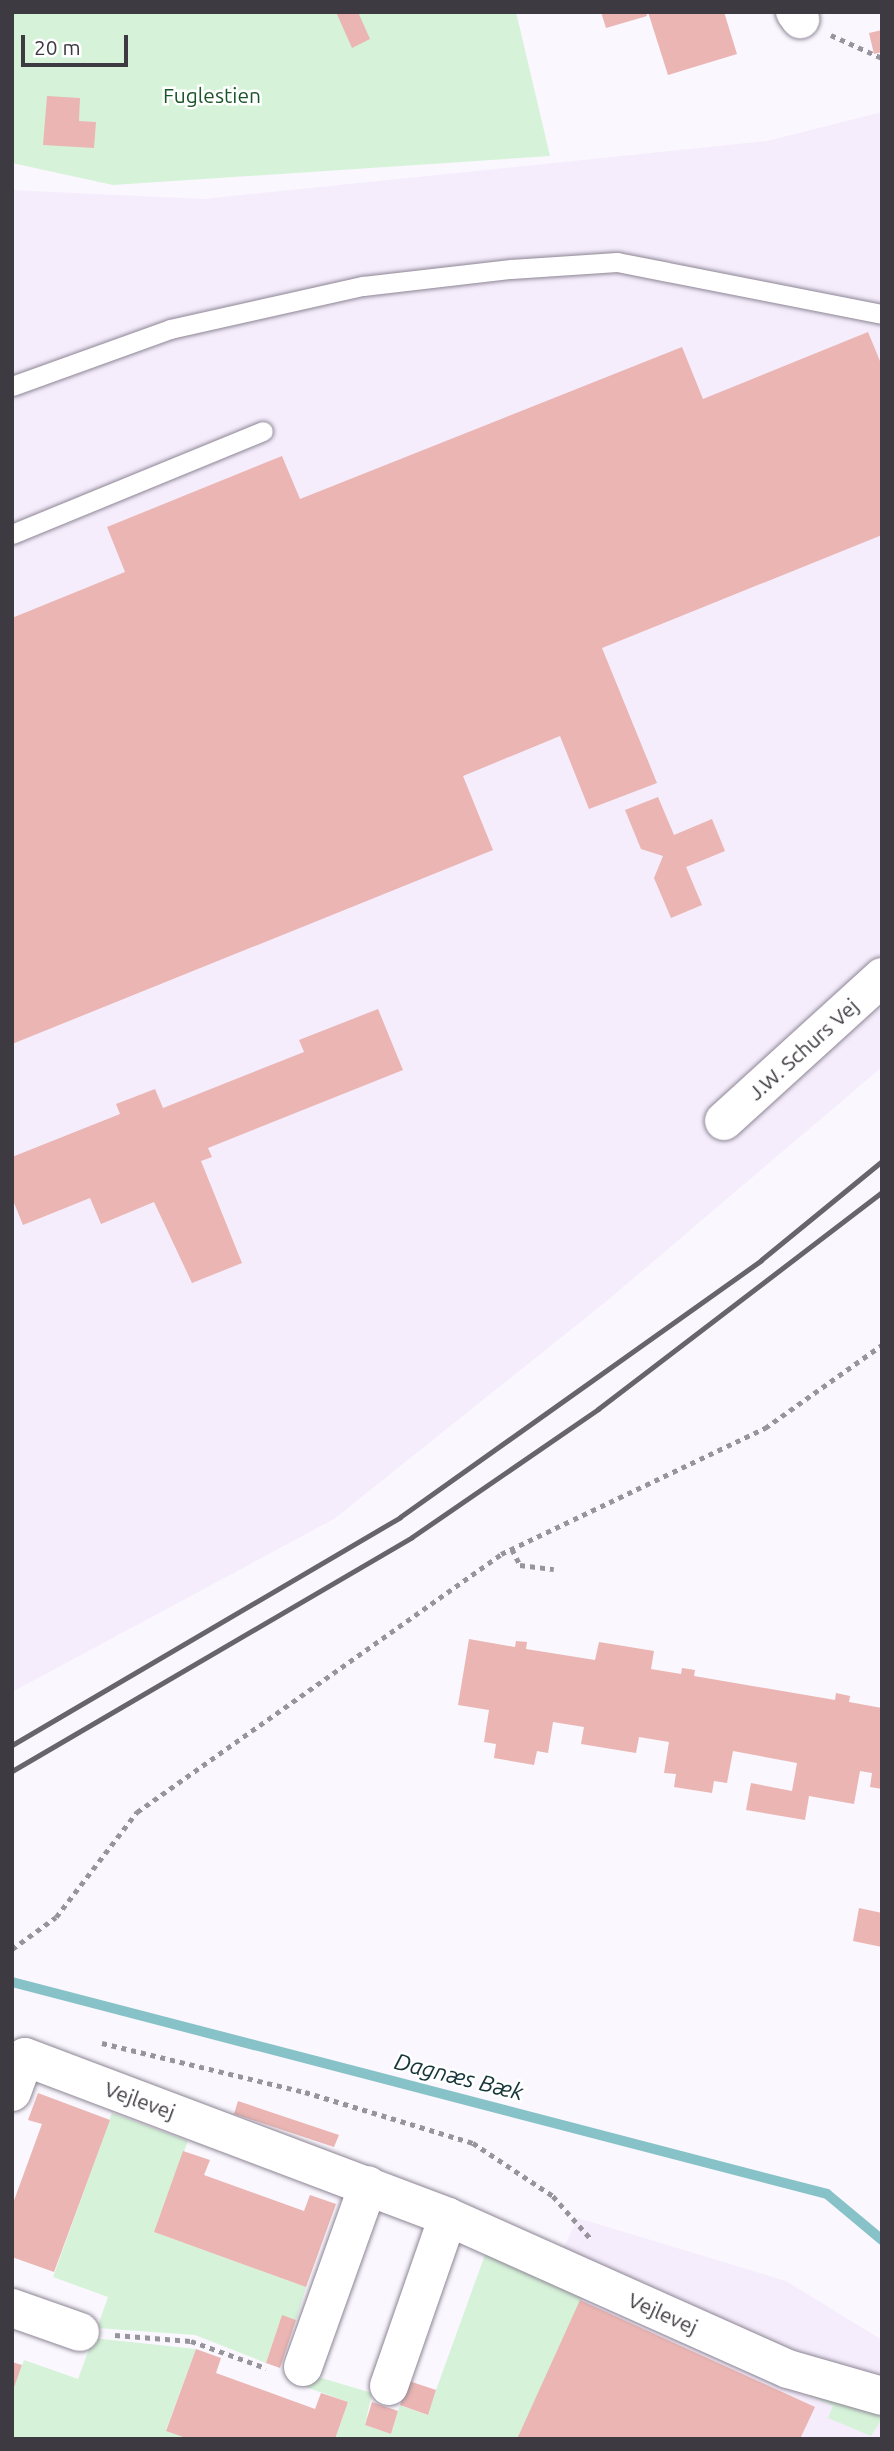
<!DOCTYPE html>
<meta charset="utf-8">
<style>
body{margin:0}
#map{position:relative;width:894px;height:2451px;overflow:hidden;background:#faf7fe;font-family:Ubuntu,sans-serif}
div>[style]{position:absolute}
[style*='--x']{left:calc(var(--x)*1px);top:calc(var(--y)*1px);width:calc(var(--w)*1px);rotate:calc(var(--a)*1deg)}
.built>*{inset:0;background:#f5edfc}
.green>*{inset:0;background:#d6f3d9}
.stream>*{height:10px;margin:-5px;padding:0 5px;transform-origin:5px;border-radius:5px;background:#86c2c8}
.building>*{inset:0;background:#eab5b2}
.path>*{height:4.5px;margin-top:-2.25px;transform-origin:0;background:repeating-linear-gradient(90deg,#97949b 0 5px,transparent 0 10px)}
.roads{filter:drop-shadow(0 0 2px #8d8594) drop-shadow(0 0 2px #8d8594)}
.service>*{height:19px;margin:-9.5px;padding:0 9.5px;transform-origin:9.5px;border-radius:9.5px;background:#fff}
.minor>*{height:38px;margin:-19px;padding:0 19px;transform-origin:19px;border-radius:19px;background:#fff}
.rail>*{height:5px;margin:-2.5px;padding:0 2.5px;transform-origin:2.5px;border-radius:2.5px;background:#68646b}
span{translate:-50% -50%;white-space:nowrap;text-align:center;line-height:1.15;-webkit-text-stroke:5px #fff;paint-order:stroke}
.park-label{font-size:21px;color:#1d552a}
.street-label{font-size:21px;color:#3e3a41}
.water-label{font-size:23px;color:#163538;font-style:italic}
.frame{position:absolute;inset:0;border:14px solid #3e3a41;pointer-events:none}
.scale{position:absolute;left:21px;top:35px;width:107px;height:32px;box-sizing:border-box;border:4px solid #3e3a41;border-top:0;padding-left:9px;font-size:21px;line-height:24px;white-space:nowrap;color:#3e3a41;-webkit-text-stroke:5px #fff;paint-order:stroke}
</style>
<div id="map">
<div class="built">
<div style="clip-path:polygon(882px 112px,882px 1067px,608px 1300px,334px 1519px,12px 1692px,12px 190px,203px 199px,767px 141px)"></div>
<div style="clip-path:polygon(578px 2218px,786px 2281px,882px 2340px,882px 2439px,470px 2439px)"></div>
</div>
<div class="green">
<div style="clip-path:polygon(12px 12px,516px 12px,550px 156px,113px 185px,12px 163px)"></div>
<div style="clip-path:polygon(112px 2113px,188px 2141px,154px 2232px,306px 2287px,296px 2320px,282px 2316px,266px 2363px,195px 2335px,97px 2328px,108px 2297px,53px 2277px)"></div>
<div style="clip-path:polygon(486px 2252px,585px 2292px,517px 2439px,335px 2439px,348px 2402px,303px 2386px,308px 2374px,372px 2393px,365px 2425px,391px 2434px,400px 2405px,427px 2415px)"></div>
<div style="clip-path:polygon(93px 2338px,196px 2349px,166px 2430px,189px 2439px,12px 2439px,12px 2390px,24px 2360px,78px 2379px)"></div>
<div style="clip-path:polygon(797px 2390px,882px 2414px,882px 2419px,871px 2436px,828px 2418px,833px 2406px)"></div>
</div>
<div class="stream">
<div style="--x:12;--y:1982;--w:842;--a:14.58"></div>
<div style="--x:827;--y:2194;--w:72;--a:39.9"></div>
</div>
<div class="building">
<div style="clip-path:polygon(336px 12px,358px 12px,370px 39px,352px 48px)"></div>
<div style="clip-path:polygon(601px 12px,646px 12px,647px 16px,606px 28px)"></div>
<div style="clip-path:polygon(648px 12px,724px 12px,737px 54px,668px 75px)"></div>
<div style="clip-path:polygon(882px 30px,882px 52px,874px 54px,869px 33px)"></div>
<div style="clip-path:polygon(47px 96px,80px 98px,79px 121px,96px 122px,94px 148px,43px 145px)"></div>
<div style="clip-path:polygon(868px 332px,882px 366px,882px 535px,602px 648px,657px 783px,589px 809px,560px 736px,463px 776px,493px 850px,12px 1044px,12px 618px,125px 572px,107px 527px,282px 456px,300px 499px,682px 347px,703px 399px)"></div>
<div style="clip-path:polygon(658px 797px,674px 835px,712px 819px,725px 851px,686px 867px,702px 905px,671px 918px,654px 878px,663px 856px,641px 849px,625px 810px)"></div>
<div style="clip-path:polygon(378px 1009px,403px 1070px,208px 1148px,212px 1157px,201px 1161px,242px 1263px,192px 1283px,154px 1202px,101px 1224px,90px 1198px,23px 1225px,12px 1198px,12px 1157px,120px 1114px,116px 1104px,155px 1089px,163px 1108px,304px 1052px,299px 1040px)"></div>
<div style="clip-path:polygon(469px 1639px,515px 1647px,516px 1641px,527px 1642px,526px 1649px,595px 1660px,599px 1642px,654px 1651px,651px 1669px,681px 1674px,682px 1668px,695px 1670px,694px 1676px,835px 1700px,836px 1693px,850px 1696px,849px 1702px,882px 1708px,882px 1789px,870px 1787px,872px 1773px,860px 1771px,854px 1804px,809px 1796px,805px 1820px,746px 1810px,751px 1783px,792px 1791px,797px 1763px,733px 1751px,727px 1783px,714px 1781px,712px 1793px,674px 1787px,676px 1774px,664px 1773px,669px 1742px,639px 1737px,636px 1753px,581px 1744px,584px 1727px,553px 1722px,548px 1753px,537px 1751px,534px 1765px,494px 1758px,496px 1744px,484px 1742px,489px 1710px,458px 1705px)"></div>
<div style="clip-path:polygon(859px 1908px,882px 1913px,882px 1947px,853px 1941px)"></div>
<div style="clip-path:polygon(38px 2093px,110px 2120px,54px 2272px,12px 2257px,12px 2206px,42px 2124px,28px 2120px)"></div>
<div style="clip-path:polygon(238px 2101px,339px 2135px,334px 2147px,234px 2114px)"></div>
<div style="clip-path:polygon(183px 2151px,210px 2160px,204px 2175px,304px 2211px,310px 2195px,336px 2204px,306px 2287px,154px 2232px)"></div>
<div style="clip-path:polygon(580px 2300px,815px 2407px,800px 2439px,517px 2439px)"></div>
<div style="clip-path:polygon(282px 2315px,296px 2320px,280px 2368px,266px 2363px)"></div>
<div style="clip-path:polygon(196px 2349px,221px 2358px,216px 2373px,315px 2409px,321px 2393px,348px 2402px,335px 2439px,189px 2439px,166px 2431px)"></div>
<div style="clip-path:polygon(12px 2362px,22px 2365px,13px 2390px,12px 2390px)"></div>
<div style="clip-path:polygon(409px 2381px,436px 2390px,428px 2415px,400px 2405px)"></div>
<div style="clip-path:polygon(372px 2402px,398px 2411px,391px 2434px,365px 2425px)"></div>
</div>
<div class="path">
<div style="--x:831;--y:35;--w:56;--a:24.3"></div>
<div style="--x:512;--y:1549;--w:18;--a:63"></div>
<div style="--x:520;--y:1565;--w:34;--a:7"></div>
<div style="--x:12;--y:1949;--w:54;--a:-36"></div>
<div style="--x:56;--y:1917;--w:133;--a:-52.4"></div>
<div style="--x:137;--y:1812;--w:446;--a:-35.3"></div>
<div style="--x:501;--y:1554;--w:293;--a:-25.5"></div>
<div style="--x:765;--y:1428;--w:143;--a:-35.4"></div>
<div style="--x:102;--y:2043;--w:209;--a:13.6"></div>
<div style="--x:305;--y:2092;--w:176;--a:16.9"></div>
<div style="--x:473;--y:2143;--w:96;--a:33.5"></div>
<div style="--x:553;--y:2196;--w:56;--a:48.6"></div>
<div style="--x:115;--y:2335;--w:76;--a:4.5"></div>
<div style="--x:191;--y:2341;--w:80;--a:19.8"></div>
</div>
<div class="roads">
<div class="service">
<div style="--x:12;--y:386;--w:168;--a:-19.8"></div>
<div style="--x:170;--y:329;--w:198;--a:-12.6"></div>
<div style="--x:363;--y:286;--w:149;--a:-6.6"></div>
<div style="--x:511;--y:269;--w:106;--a:-3.8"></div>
<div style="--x:617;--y:262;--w:270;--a:11.1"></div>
<div style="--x:12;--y:534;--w:271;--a:-22.3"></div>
</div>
<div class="minor">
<div style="--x:795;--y:12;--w:9;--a:54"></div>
<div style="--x:724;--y:1121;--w:214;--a:-42.3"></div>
<div style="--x:12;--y:2092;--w:37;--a:-70"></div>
<div style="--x:25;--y:2057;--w:452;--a:20.7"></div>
<div style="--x:448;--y:2217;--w:372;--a:24.1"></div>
<div style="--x:788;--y:2369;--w:98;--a:16"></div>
<div style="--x:12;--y:2308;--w:72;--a:19.4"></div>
<div style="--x:303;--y:2367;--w:193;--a:-70.3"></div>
<div style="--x:389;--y:2386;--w:179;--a:-70.8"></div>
</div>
</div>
<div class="rail">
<div style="--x:12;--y:1745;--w:450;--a:-30.4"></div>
<div style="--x:400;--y:1517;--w:443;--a:-35.4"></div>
<div style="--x:761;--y:1260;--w:156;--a:-39.3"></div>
<div style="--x:12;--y:1771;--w:463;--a:-30.3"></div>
<div style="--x:412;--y:1537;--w:226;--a:-34.5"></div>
<div style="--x:598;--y:1409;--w:357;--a:-37.4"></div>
</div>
<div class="park-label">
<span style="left:212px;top:95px">Fuglestien</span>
</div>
<div class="street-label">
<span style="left:803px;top:1049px;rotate:-42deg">J.W. Schurs Vej</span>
<span style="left:140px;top:2100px;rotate:20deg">Vejlevej</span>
<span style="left:663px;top:2313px;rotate:24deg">Vejlevej</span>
</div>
<div class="water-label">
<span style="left:459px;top:2077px;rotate:14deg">Dagnæs Bæk</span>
</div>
<div class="frame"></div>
<div class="scale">20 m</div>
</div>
